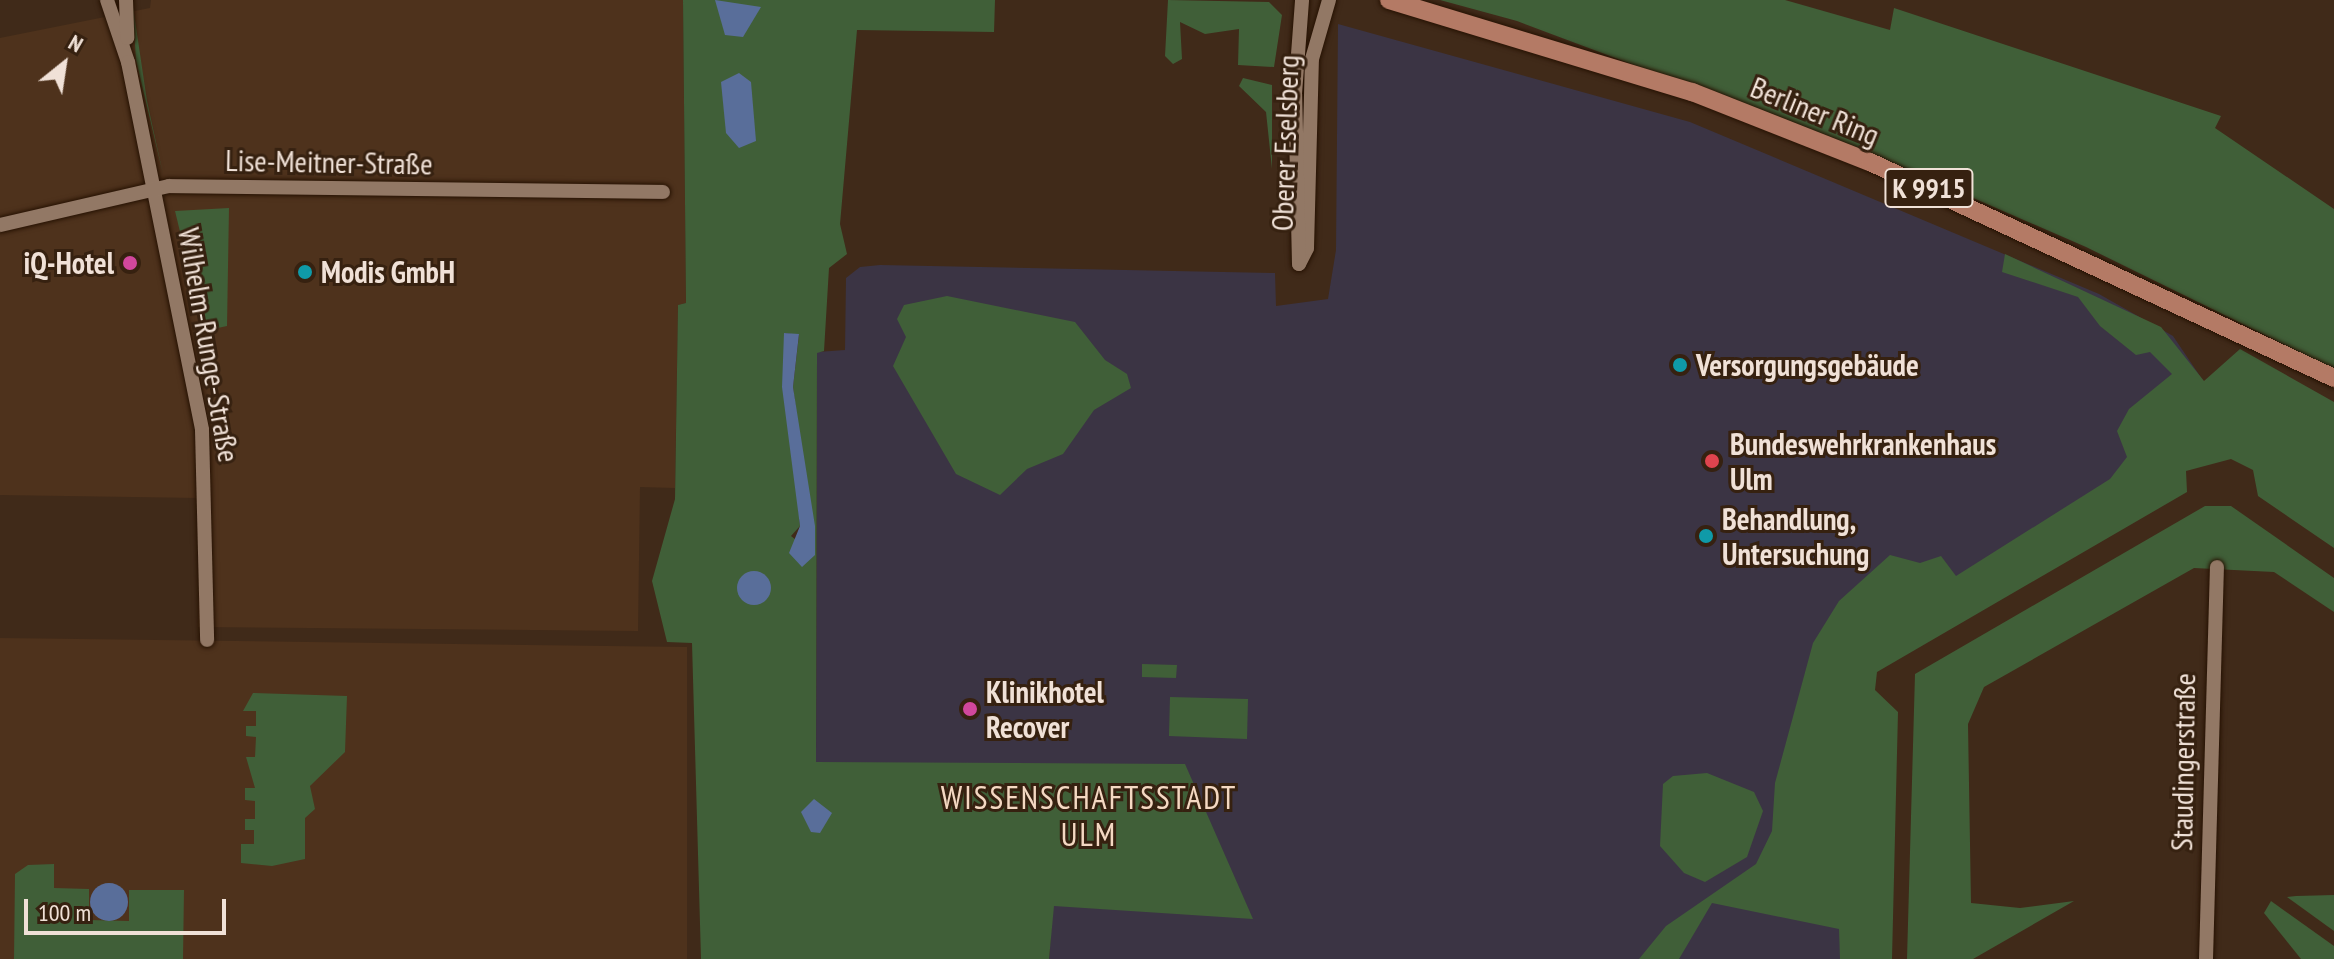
<!DOCTYPE html>
<meta charset="utf-8">
<style>
body{margin:0}
#map{position:relative;width:2334px;height:959px;overflow:hidden;background:#402a19;font-family:"PT Sans Narrow",sans-serif}
div>[style]{position:absolute}
[style*='--x']{left:calc(var(--x)*1px);top:calc(var(--y)*1px);width:calc(var(--w)*1px);rotate:calc(var(--a)*1deg)}
.built>*{inset:0;background:#4e321c}
.medical>*{inset:0;background:#3b3444}
.green>*{inset:0;background:#405f38}
.water>*{inset:0;background:#596e9a}
.round{border-radius:50%}
.roads{filter:drop-shadow(0 0 2px #261203) drop-shadow(0 0 2px #261203)}
.minor>*{height:14px;margin:-7px;padding:0 7px;transform-origin:7px;border-radius:7px;background:#927865}
.major>*{height:18px;margin:-9px;padding:0 9px;transform-origin:9px;border-radius:9px;background:#b47a65}
.dots>*{width:22px;height:22px;translate:-50% -50%;box-sizing:border-box;border:4px solid #362110;border-radius:50%}
span{translate:-50% -50%;white-space:nowrap;text-align:center;line-height:1.15;-webkit-text-stroke:6px #362110;paint-order:stroke}
.shield-label span{padding:2px 6px;background:#362110;border:2px solid;border-radius:6px;-webkit-text-stroke-width:0}
.shield-label{font-size:28px;color:#f0e1d7;font-weight:700}
.street-label{font-size:30px;color:#f0e1d7}
.poi-label{font-size:30px;color:#f0e1d7;font-weight:700}
.right{translate:-100% -50%;text-align:right}
.left{translate:0 -50%;text-align:left}
.neighbourhood-label{font-size:32px;color:#f4d8c2;letter-spacing:2px}
.north{position:absolute;left:24px;top:24px;width:80px;height:80px;-webkit-text-stroke:6px #362110;paint-order:stroke;rotate:30deg;font-size:22px;font-weight:700;line-height:32px;text-align:center;color:#f0e1d7}
.north::after{content:'';display:block;margin:auto;width:28px;height:36px;background:#f0e1d7;clip-path:polygon(50% 0,100% 100%,50% 72%,0 100%)}
.scale{position:absolute;left:24px;top:899px;width:202px;height:36px;box-sizing:border-box;border:4px solid #f0e1d7;border-top:0;padding-left:10px;font-size:24px;line-height:28px;white-space:nowrap;color:#f0e1d7;-webkit-text-stroke:6px #362110;paint-order:stroke}
</style>
<div id="map">
<div class="built">
<div style="clip-path:polygon(151px 0,683px 0,686px 303px,678px 305px,675px 488px,640px 487px,638px 631px,198px 627px,199px 498px,0 495px,0 38px,150px 8px)"></div>
<div style="clip-path:polygon(0 638px,687px 647px,687px 959px,0 959px)"></div>
</div>
<div class="medical">
<div style="clip-path:polygon(1338px 24px,1690px 122px,2099px 294px,2173px 336px,2204px 382px,2133px 492px,1845px 649px,1864px 959px,1049px 959px,1053px 906px,816px 762px,817px 352px,845px 350px,846px 278px,860px 267px,880px 265px,1275px 273px,1276px 306px,1328px 299px,1336px 250px)"></div>
</div>
<div class="green">
<div style="clip-path:polygon(132px 0,147px 101px,163px 174px,136px 60px)"></div>
<div style="clip-path:polygon(evenodd,683px 0,995px 0,994px 32px,857px 30px,840px 224px,847px 254px,829px 268px,824px 351px,817px 353px,816px 762px,1185px 764px,1253px 919px,1054px 906px,1049px 959px,701px 959px,692px 643px,667px 642px,652px 581px,675px 499px,678px 305px,686px 303px,683px 0,784px 333px,799px 335px,793px 387px,815px 555px,791px 536px,800px 526px,784px 333px)"></div>
<div style="clip-path:polygon(1168px 0,1269px 2px,1282px 15px,1274px 67px,1238px 65px,1239px 29px,1205px 34px,1180px 22px,1182px 59px,1173px 64px,1165px 56px)"></div>
<div style="clip-path:polygon(1440px 0,1785px 0,1890px 30px,1894px 8px,2221px 116px,2215px 128px,2334px 209px,2334px 369px,2086px 247px,1874px 155px,1517px 21px)"></div>
<div style="clip-path:polygon(1243px 78px,1272px 85px,1272px 169px,1266px 112px,1239px 86px)"></div>
<div style="clip-path:polygon(229px 208px,227px 326px,204px 331px,175px 211px)"></div>
<div style="clip-path:polygon(2005px 254px,2161px 327px,2204px 381px,2240px 349px,2334px 402px,2334px 548px,2258px 496px,2253px 470px,2231px 459px,2186px 471px,2187px 492px,1877px 672px,1875px 690px,1898px 712px,1892px 959px,1840px 959px,1839px 929px,1712px 903px,1679px 959px,1639px 959px,1666px 926px,1756px 864px,1772px 831px,1775px 783px,1813px 643px,1839px 601px,1890px 555px,1920px 563px,1941px 556px,1956px 576px,2110px 479px,2127px 457px,2117px 431px,2129px 409px,2172px 374px,2150px 352px,2136px 355px,2100px 326px,2078px 297px,2002px 272px)"></div>
<div style="clip-path:polygon(947px 296px,1075px 322px,1105px 360px,1127px 374px,1131px 388px,1094px 410px,1063px 454px,1027px 469px,1000px 495px,956px 474px,893px 366px,906px 337px,897px 319px,904px 305px)"></div>
<div style="clip-path:polygon(2205px 506px,2231px 506px,2334px 578px,2334px 612px,2274px 572px,2194px 568px,1984px 687px,1968px 724px,1971px 903px,2020px 908px,2074px 901px,1973px 959px,1907px 959px,1915px 674px)"></div>
<div style="clip-path:polygon(1142px 664px,1177px 665px,1176px 678px,1142px 677px)"></div>
<div style="clip-path:polygon(253px 693px,347px 696px,345px 752px,310px 786px,315px 809px,305px 818px,305px 859px,272px 866px,241px 863px,241px 844px,254px 844px,254px 830px,245px 830px,245px 819px,255px 819px,255px 801px,245px 800px,245px 788px,255px 788px,246px 757px,255px 757px,256px 737px,246px 736px,246px 726px,256px 726px,256px 711px,243px 711px)"></div>
<div style="clip-path:polygon(1170px 697px,1248px 699px,1247px 739px,1169px 736px)"></div>
<div style="clip-path:polygon(1707px 773px,1754px 792px,1763px 811px,1747px 857px,1705px 882px,1684px 873px,1660px 846px,1663px 784px,1673px 776px)"></div>
<div style="clip-path:polygon(54px 864px,54px 888px,89px 889px,89px 920px,129px 921px,129px 890px,184px 890px,183px 959px,14px 959px,15px 874px,28px 865px)"></div>
<div style="clip-path:polygon(2334px 895px,2334px 931px,2287px 897px,2296px 896px)"></div>
<div style="clip-path:polygon(2271px 901px,2334px 946px,2334px 959px,2301px 959px,2264px 913px)"></div>
</div>
<div class="water">
<div style="clip-path:polygon(715px 0,761px 7px,743px 37px,725px 35px)"></div>
<div style="clip-path:polygon(739px 73px,751px 82px,756px 141px,739px 148px,726px 133px,721px 82px)"></div>
<div style="clip-path:polygon(784px 333px,799px 334px,793px 387px,815px 526px,815px 555px,802px 567px,789px 553px,800px 526px,782px 387px)"></div>
<div class="round" style="left:737px;top:571px;width:34px;height:34px"></div>
<div style="clip-path:polygon(814px 799px,832px 813px,820px 833px,811px 832px,801px 812px)"></div>
<div class="round" style="left:90px;top:883px;width:38px;height:38px"></div>
</div>
<div class="roads">
<div class="minor">
<div style="--x:107;--y:0;--w:65;--a:71.3"></div>
<div style="--x:128;--y:62;--w:375;--a:78.6"></div>
<div style="--x:202;--y:430;--w:210;--a:88.6"></div>
<div style="--x:126;--y:0;--w:38;--a:88"></div>
<div style="--x:0;--y:225;--w:173;--a:-13"></div>
<div style="--x:169;--y:186;--w:494;--a:0.7"></div>
<div style="--x:1299;--y:264;--w:18;--a:-63"></div>
<div style="--x:1307;--y:248;--w:189;--a:-88.5"></div>
<div style="--x:1312;--y:59;--w:61;--a:-73.9"></div>
<div style="--x:1299;--y:264;--w:170;--a:-91.3"></div>
<div style="--x:1295;--y:94;--w:94;--a:-85.7"></div>
<div style="--x:2206;--y:959;--w:392;--a:-88.4"></div>
</div>
<div class="major">
<div style="--x:1389;--y:0;--w:317;--a:16.9"></div>
<div style="--x:1692;--y:92;--w:191;--a:21.5"></div>
<div style="--x:1870;--y:162;--w:512;--a:24.96"></div>
</div>
</div>
<div class="dots">
<div style="left:130px;top:263px;background:#d1479c"></div>
<div style="left:305px;top:272px;background:#0f9aa8"></div>
<div style="left:1680px;top:365px;background:#0f9aa8"></div>
<div style="left:1712px;top:461px;background:#e0444e"></div>
<div style="left:1706px;top:536px;background:#0f9aa8"></div>
<div style="left:970px;top:709px;background:#d1479c"></div>
</div>
<div class="shield-label">
<span style="left:1929px;top:188px">K 9915</span>
</div>
<div class="street-label">
<span style="left:1815px;top:111px;rotate:22deg">Berliner Ring</span>
<span style="left:1285px;top:143px;rotate:-88deg">Oberer Eselsberg</span>
<span style="left:329px;top:162px;rotate:1deg">Lise-Meitner-Straße</span>
<span style="left:209px;top:345px;rotate:80deg">Wilhelm-Runge-Straße</span>
<span style="left:2183px;top:762px;rotate:-89deg">Staudingerstraße</span>
</div>
<div class="poi-label">
<span class="right" style="left:114px;top:263px">iQ-Hotel</span>
<span class="left" style="left:321px;top:272px">Modis GmbH</span>
<span class="left" style="left:1696px;top:365px">Versorgungsgebäude</span>
<span class="left" style="left:1730px;top:461px">Bundeswehrkrankenhaus<br>Ulm</span>
<span class="left" style="left:1722px;top:536px">Behandlung,<br>Untersuchung</span>
<span class="left" style="left:986px;top:709px">Klinikhotel<br>Recover</span>
</div>
<div class="neighbourhood-label">
<span style="left:1089px;top:816px">WISSENSCHAFTSSTADT<br>ULM</span>
</div>
<div class="north">N</div>
<div class="scale">100 m</div>
</div>
